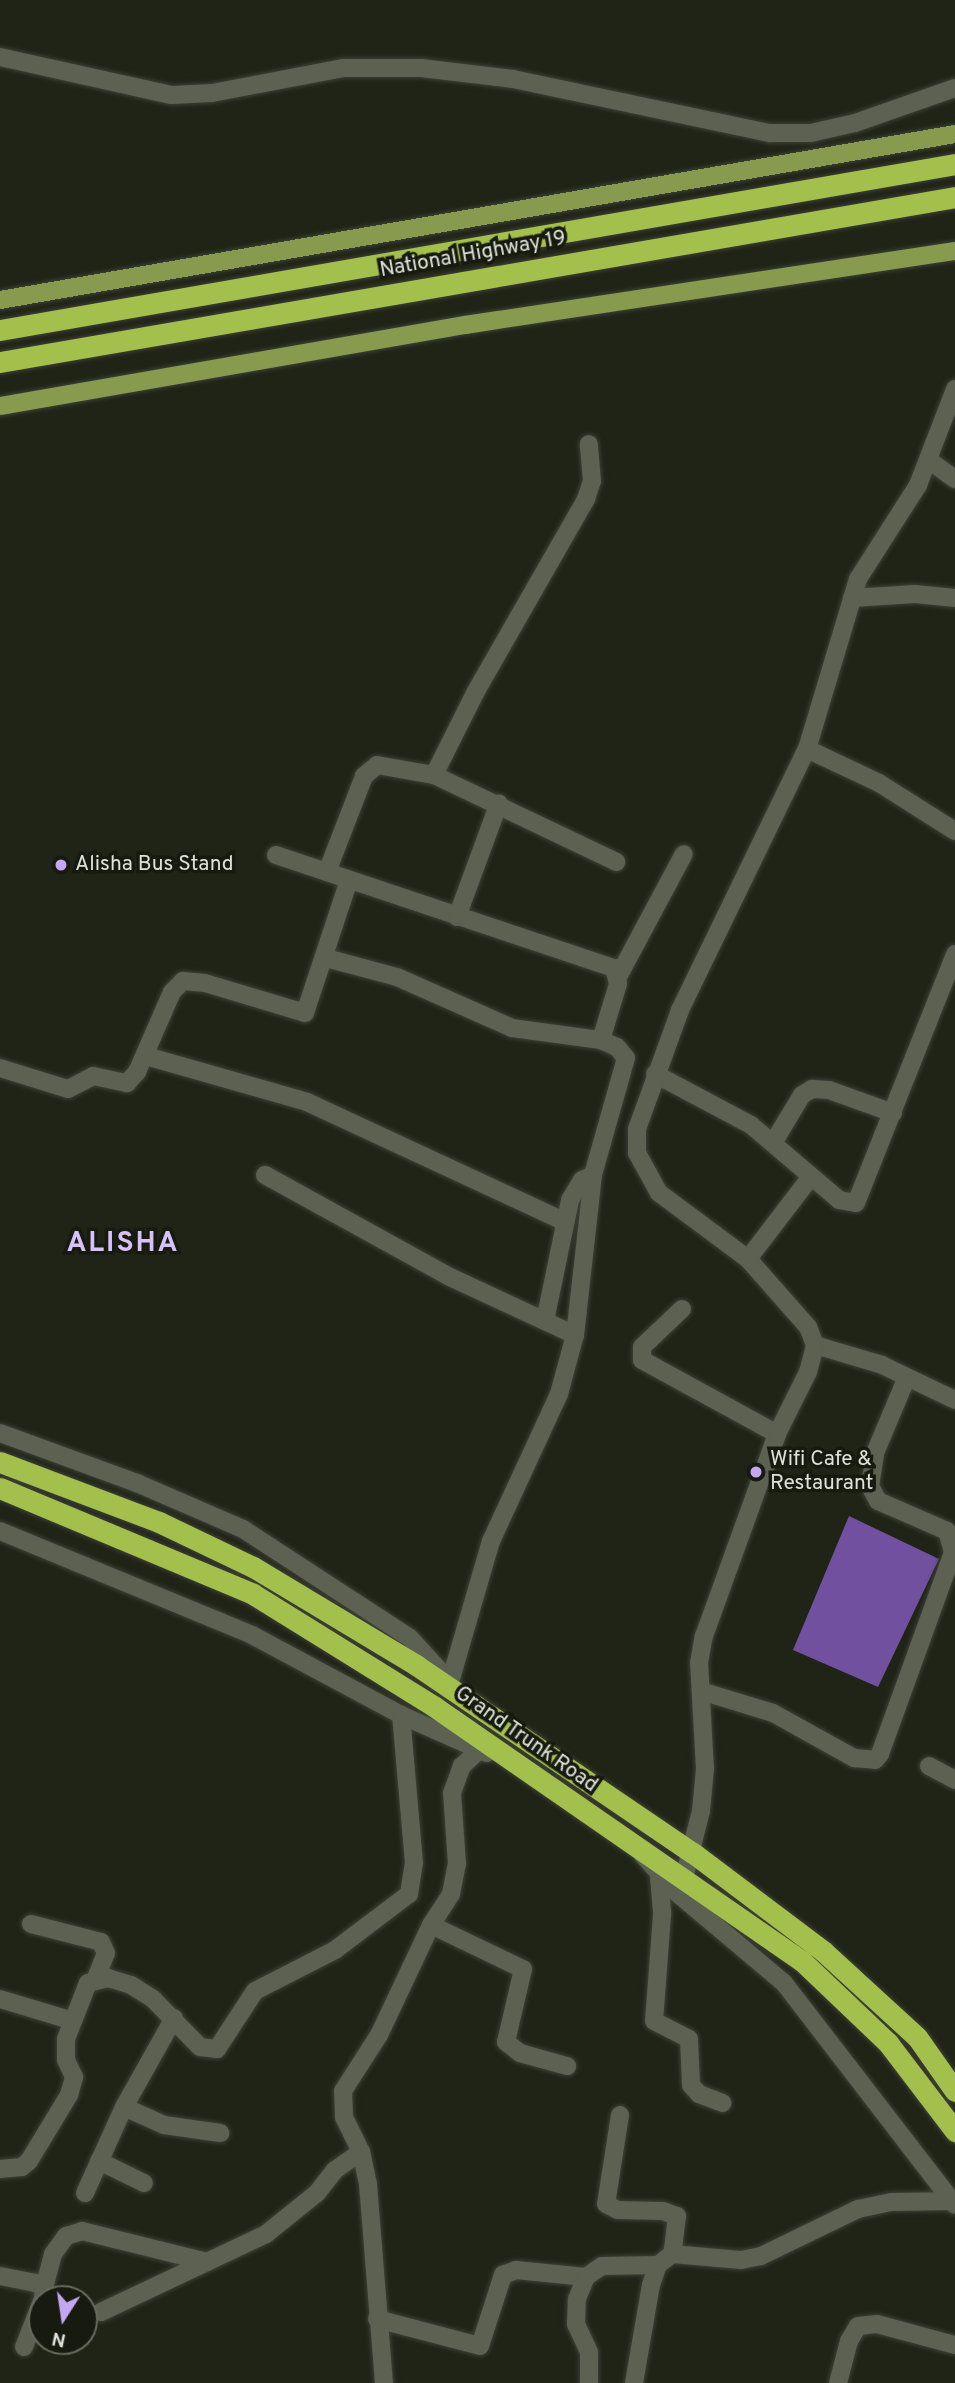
<!DOCTYPE html>
<style>
body{margin:0}
#map{position:relative;width:955px;height:2383px;overflow:hidden;background:#202417;font-family:Overpass,sans-serif}
div>[style]{position:absolute}
[style*='--x']{left:calc(var(--x)*1px);top:calc(var(--y)*1px);width:calc(var(--w)*1px);rotate:calc(var(--a)*1deg)}
.water>*{inset:0;background:#7250a0}
.roads{filter:drop-shadow(0 0 2px #3d4036) drop-shadow(0 0 2px #3d4036)}
.minor>*{height:18px;margin:-9px;padding:0 9px;transform-origin:9px;border-radius:9px;background:#5c6152}
.major>*{height:18px;margin:-9px;padding:0 9px;transform-origin:9px;border-radius:9px;background:#879a4e}
.highway>*{height:21px;margin:-10.5px;padding:0 10.5px;transform-origin:10.5px;border-radius:10.5px;background:#a4c04c}
.dots>*{width:19px;height:19px;translate:-50% -50%;box-sizing:border-box;border:4px solid #171a0e;border-radius:50%}
span{translate:-50% -50%;white-space:nowrap;text-align:center;line-height:1.15;-webkit-text-stroke:7px #171a0e;paint-order:stroke}
.street-label{font-size:21px;color:#dfe2d9}
.poi-label{font-size:21px;color:#dfe2d9}
.left{translate:0 -50%;text-align:left}
.district-label{font-size:28px;color:#d6c1f9;font-weight:700;letter-spacing:2px}
.north{position:absolute;left:28px;top:2285px;width:70px;height:70px;box-sizing:border-box;background:#171a0e;border:2px solid #676a5f;border-radius:50%;rotate:192deg;font-size:19px;font-weight:700;line-height:28px;text-align:center;color:#dfe2d9}
.north::after{content:'';display:block;margin:auto;width:24px;height:32px;background:#c4a7f1;clip-path:polygon(50% 0,100% 100%,50% 72%,0 100%)}
</style>
<div id="map">
<div class="water">
<div style="clip-path:polygon(849px 1516px,939px 1559px,878px 1687px,793px 1650px)"></div>
</div>
<div class="roads">
<div class="minor">
<div style="--x:0;--y:57;--w:176;--a:12.5"></div>
<div style="--x:172;--y:95;--w:40;--a:-2.9"></div>
<div style="--x:212;--y:93;--w:133;--a:-10.8"></div>
<div style="--x:343;--y:68;--w:78;--a:0"></div>
<div style="--x:421;--y:68;--w:93;--a:6.8"></div>
<div style="--x:513;--y:79;--w:263;--a:11.9"></div>
<div style="--x:770;--y:133;--w:41;--a:0"></div>
<div style="--x:811;--y:133;--w:45;--a:-12.8"></div>
<div style="--x:855;--y:123;--w:106;--a:-19.3"></div>
<div style="--x:930;--y:461;--w:31;--a:36"></div>
<div style="--x:852;--y:598;--w:63;--a:-3.6"></div>
<div style="--x:915;--y:594;--w:40;--a:5.7"></div>
<div style="--x:807;--y:749;--w:80;--a:25.3"></div>
<div style="--x:879;--y:783;--w:90;--a:32.3"></div>
<div style="--x:434;--y:775;--w:92;--a:-63.4"></div>
<div style="--x:475;--y:693;--w:224;--a:-60.2"></div>
<div style="--x:586;--y:499;--w:19;--a:-72"></div>
<div style="--x:592;--y:481;--w:37;--a:-95"></div>
<div style="--x:276;--y:855;--w:356;--a:18.5"></div>
<div style="--x:614;--y:968;--w:16;--a:76"></div>
<div style="--x:618;--y:984;--w:59;--a:106.9"></div>
<div style="--x:327;--y:872;--w:103;--a:-68.9"></div>
<div style="--x:364;--y:776;--w:17;--a:-40"></div>
<div style="--x:377;--y:765;--w:58;--a:10"></div>
<div style="--x:434;--y:775;--w:202;--a:25.5"></div>
<div style="--x:457;--y:917;--w:121;--a:-69.8"></div>
<div style="--x:326;--y:958;--w:73;--a:15"></div>
<div style="--x:397;--y:977;--w:126;--a:23.9"></div>
<div style="--x:512;--y:1028;--w:90;--a:7.7"></div>
<div style="--x:601;--y:1040;--w:17;--a:24"></div>
<div style="--x:617;--y:1047;--w:14;--a:51"></div>
<div style="--x:626;--y:1058;--w:122;--a:105.8"></div>
<div style="--x:593;--y:1175;--w:161;--a:96.4"></div>
<div style="--x:575;--y:1335;--w:61;--a:105.2"></div>
<div style="--x:559;--y:1394;--w:162;--a:114.8"></div>
<div style="--x:491;--y:1541;--w:147;--a:106.2"></div>
<div style="--x:619;--y:975;--w:137;--a:-61.8"></div>
<div style="--x:146;--y:1056;--w:167;--a:15.9"></div>
<div style="--x:307;--y:1102;--w:285;--a:24.9"></div>
<div style="--x:0;--y:1068;--w:71;--a:17.2"></div>
<div style="--x:68;--y:1089;--w:28;--a:-27"></div>
<div style="--x:93;--y:1076;--w:35;--a:12"></div>
<div style="--x:127;--y:1083;--w:15;--a:-48"></div>
<div style="--x:137;--y:1072;--w:87;--a:-66.4"></div>
<div style="--x:172;--y:992;--w:16;--a:-45"></div>
<div style="--x:183;--y:981;--w:22;--a:5"></div>
<div style="--x:205;--y:983;--w:104;--a:16.7"></div>
<div style="--x:305;--y:1013;--w:140;--a:-71.7"></div>
<div style="--x:655;--y:1074;--w:109;--a:28"></div>
<div style="--x:751;--y:1125;--w:116;--a:40.4"></div>
<div style="--x:839;--y:1200;--w:17;--a:10"></div>
<div style="--x:856;--y:1203;--w:268;--a:-68.3"></div>
<div style="--x:773;--y:1143;--w:56;--a:-58.9"></div>
<div style="--x:802;--y:1095;--w:12;--a:-31"></div>
<div style="--x:812;--y:1089;--w:17;--a:3"></div>
<div style="--x:829;--y:1090;--w:68;--a:19.8"></div>
<div style="--x:265;--y:1175;--w:211;--a:28.9"></div>
<div style="--x:450;--y:1277;--w:138;--a:24.9"></div>
<div style="--x:748;--y:1259;--w:102;--a:-52.6"></div>
<div style="--x:682;--y:1309;--w:55;--a:136.5"></div>
<div style="--x:642;--y:1347;--w:13;--a:90"></div>
<div style="--x:642;--y:1360;--w:154;--a:28.7"></div>
<div style="--x:545;--y:1321;--w:124;--a:-78.3"></div>
<div style="--x:570;--y:1200;--w:23;--a:-59"></div>
<div style="--x:582;--y:1180;--w:12;--a:-24"></div>
<div style="--x:815;--y:1345;--w:70;--a:16.6"></div>
<div style="--x:882;--y:1365;--w:81;--a:25.6"></div>
<div style="--x:0;--y:1433;--w:146;--a:20.1"></div>
<div style="--x:137;--y:1483;--w:116;--a:23.5"></div>
<div style="--x:243;--y:1529;--w:199;--a:33.1"></div>
<div style="--x:410;--y:1638;--w:59;--a:47.7"></div>
<div style="--x:0;--y:1531;--w:273;--a:22.4"></div>
<div style="--x:252;--y:1635;--w:169;--a:28.2"></div>
<div style="--x:401;--y:1715;--w:94;--a:23.8"></div>
<div style="--x:701;--y:1691;--w:75;--a:17"></div>
<div style="--x:773;--y:1713;--w:93;--a:29.1"></div>
<div style="--x:854;--y:1758;--w:21;--a:5"></div>
<div style="--x:875;--y:1760;--w:8;--a:-50"></div>
<div style="--x:880;--y:1754;--w:215;--a:-70.1"></div>
<div style="--x:953;--y:1552;--w:22;--a:-106"></div>
<div style="--x:947;--y:1531;--w:75;--a:-156.5"></div>
<div style="--x:878;--y:1501;--w:17;--a:-118"></div>
<div style="--x:870;--y:1486;--w:33;--a:-81"></div>
<div style="--x:875;--y:1453;--w:82;--a:-67.2"></div>
<div style="--x:929;--y:1766;--w:30;--a:28"></div>
<div style="--x:642;--y:1854;--w:51;--a:48.2"></div>
<div style="--x:676;--y:1892;--w:141;--a:40.1"></div>
<div style="--x:784;--y:1983;--w:280;--a:52.4"></div>
<div style="--x:659;--y:1877;--w:38;--a:85"></div>
<div style="--x:662;--y:1915;--w:106;--a:94.3"></div>
<div style="--x:654;--y:2021;--w:39;--a:27"></div>
<div style="--x:689;--y:2039;--w:46;--a:87.5"></div>
<div style="--x:691;--y:2085;--w:12;--a:48"></div>
<div style="--x:699;--y:2094;--w:25;--a:21"></div>
<div style="--x:684;--y:1878;--w:69;--a:-75.8"></div>
<div style="--x:701;--y:1811;--w:42;--a:-84.6"></div>
<div style="--x:705;--y:1769;--w:106;--a:-93.2"></div>
<div style="--x:699;--y:1663;--w:27;--a:-80"></div>
<div style="--x:704;--y:1636;--w:215;--a:-70.1"></div>
<div style="--x:777;--y:1434;--w:69;--a:-63.4"></div>
<div style="--x:808;--y:1372;--w:28;--a:-75"></div>
<div style="--x:815;--y:1345;--w:19;--a:-111"></div>
<div style="--x:808;--y:1327;--w:91;--a:-131.4"></div>
<div style="--x:748;--y:1259;--w:111;--a:-143.4"></div>
<div style="--x:659;--y:1193;--w:46;--a:-118.8"></div>
<div style="--x:637;--y:1153;--w:24;--a:-90"></div>
<div style="--x:637;--y:1129;--w:127;--a:-70.1"></div>
<div style="--x:680;--y:1010;--w:290;--a:-64.1"></div>
<div style="--x:807;--y:749;--w:177;--a:-73.3"></div>
<div style="--x:858;--y:579;--w:112;--a:-57.4"></div>
<div style="--x:918;--y:485;--w:103;--a:-68.9"></div>
<div style="--x:31;--y:1924;--w:72;--a:14.4"></div>
<div style="--x:101;--y:1942;--w:12;--a:66"></div>
<div style="--x:106;--y:1953;--w:27;--a:112"></div>
<div style="--x:431;--y:1925;--w:102;--a:25.6"></div>
<div style="--x:523;--y:1969;--w:75;--a:103.1"></div>
<div style="--x:506;--y:2042;--w:18;--a:38"></div>
<div style="--x:520;--y:2053;--w:49;--a:15.5"></div>
<div style="--x:0;--y:1999;--w:76;--a:16.8"></div>
<div style="--x:124;--y:2107;--w:44;--a:24.2"></div>
<div style="--x:164;--y:2125;--w:57;--a:8.1"></div>
<div style="--x:620;--y:2115;--w:90;--a:98.9"></div>
<div style="--x:606;--y:2204;--w:13;--a:27"></div>
<div style="--x:618;--y:2210;--w:45;--a:1.3"></div>
<div style="--x:663;--y:2211;--w:15;--a:20"></div>
<div style="--x:677;--y:2216;--w:38;--a:97"></div>
<div style="--x:99;--y:2161;--w:50;--a:26.1"></div>
<div style="--x:0;--y:2169;--w:22;--a:-5"></div>
<div style="--x:22;--y:2167;--w:9;--a:-41"></div>
<div style="--x:29;--y:2161;--w:77;--a:-58.8"></div>
<div style="--x:69;--y:2095;--w:19;--a:-74"></div>
<div style="--x:74;--y:2077;--w:19;--a:-115"></div>
<div style="--x:66;--y:2060;--w:21;--a:-90"></div>
<div style="--x:66;--y:2039;--w:60;--a:-68.6"></div>
<div style="--x:88;--y:1983;--w:21;--a:-14"></div>
<div style="--x:108;--y:1978;--w:24;--a:17"></div>
<div style="--x:131;--y:1985;--w:26;--a:32"></div>
<div style="--x:153;--y:1999;--w:67;--a:45.6"></div>
<div style="--x:200;--y:2047;--w:17;--a:7"></div>
<div style="--x:217;--y:2049;--w:69;--a:-56.8"></div>
<div style="--x:255;--y:1991;--w:90;--a:-27.1"></div>
<div style="--x:335;--y:1950;--w:93;--a:-37.1"></div>
<div style="--x:409;--y:1894;--w:31;--a:-81"></div>
<div style="--x:414;--y:1863;--w:149;--a:-95"></div>
<div style="--x:85;--y:2193;--w:94;--a:-65.6"></div>
<div style="--x:124;--y:2107;--w:102;--a:-60.7"></div>
<div style="--x:0;--y:2276;--w:37;--a:11"></div>
<div style="--x:36;--y:2283;--w:9;--a:32"></div>
<div style="--x:44;--y:2288;--w:10;--a:96"></div>
<div style="--x:44;--y:2288;--w:35;--a:-75"></div>
<div style="--x:53;--y:2254;--w:22;--a:-54"></div>
<div style="--x:66;--y:2236;--w:17;--a:-17"></div>
<div style="--x:82;--y:2231;--w:129;--a:13.9"></div>
<div style="--x:101;--y:2312;--w:183;--a:-25.3"></div>
<div style="--x:266;--y:2234;--w:65;--a:-38.8"></div>
<div style="--x:317;--y:2193;--w:29;--a:-52"></div>
<div style="--x:335;--y:2170;--w:32;--a:-35"></div>
<div style="--x:377;--y:2319;--w:106;--a:14.7"></div>
<div style="--x:480;--y:2346;--w:75;--a:-72.1"></div>
<div style="--x:503;--y:2275;--w:14;--a:-21"></div>
<div style="--x:516;--y:2270;--w:70;--a:5.7"></div>
<div style="--x:24;--y:2347;--w:49;--a:-68.6"></div>
<div style="--x:384;--y:2383;--w:200;--a:-94.6"></div>
<div style="--x:368;--y:2184;--w:33;--a:-102"></div>
<div style="--x:361;--y:2152;--w:39;--a:-116"></div>
<div style="--x:344;--y:2117;--w:26;--a:-92"></div>
<div style="--x:343;--y:2091;--w:67;--a:-57.3"></div>
<div style="--x:379;--y:2035;--w:122;--a:-64.7"></div>
<div style="--x:431;--y:1925;--w:37;--a:-57"></div>
<div style="--x:451;--y:1894;--w:31;--a:-79"></div>
<div style="--x:457;--y:1864;--w:71;--a:-94"></div>
<div style="--x:452;--y:1793;--w:29;--a:-70"></div>
<div style="--x:462;--y:1766;--w:23;--a:-43"></div>
<div style="--x:589;--y:2383;--w:31;--a:-90"></div>
<div style="--x:589;--y:2352;--w:31;--a:-115"></div>
<div style="--x:576;--y:2324;--w:25;--a:-88"></div>
<div style="--x:577;--y:2299;--w:24;--a:-68"></div>
<div style="--x:586;--y:2277;--w:19;--a:-35"></div>
<div style="--x:602;--y:2266;--w:56;--a:-1"></div>
<div style="--x:634;--y:2383;--w:99;--a:-80.2"></div>
<div style="--x:651;--y:2285;--w:21;--a:-71"></div>
<div style="--x:658;--y:2265;--w:18;--a:-38"></div>
<div style="--x:672;--y:2254;--w:69;--a:5"></div>
<div style="--x:741;--y:2260;--w:20;--a:-11"></div>
<div style="--x:761;--y:2256;--w:108;--a:-25.9"></div>
<div style="--x:858;--y:2209;--w:34;--a:-12"></div>
<div style="--x:891;--y:2202;--w:64;--a:-0.9"></div>
<div style="--x:838;--y:2383;--w:43;--a:-75.3"></div>
<div style="--x:849;--y:2341;--w:17;--a:-59"></div>
<div style="--x:858;--y:2326;--w:19;--a:-6"></div>
<div style="--x:877;--y:2324;--w:81;--a:15.1"></div>
</div>
<div class="major">
<div style="--x:0;--y:300;--w:969;--a:-9.86"></div>
<div style="--x:0;--y:406;--w:472;--a:-9.9"></div>
<div style="--x:465;--y:325;--w:496;--a:-8.6"></div>
</div>
<div class="highway">
<div style="--x:0;--y:330;--w:969;--a:-9.86"></div>
<div style="--x:0;--y:362;--w:969;--a:-9.8"></div>
<div style="--x:0;--y:1462;--w:170;--a:20.7"></div>
<div style="--x:159;--y:1522;--w:104;--a:25.6"></div>
<div style="--x:253;--y:1567;--w:190;--a:31"></div>
<div style="--x:416;--y:1665;--w:335;--a:34.2"></div>
<div style="--x:693;--y:1853;--w:163;--a:37"></div>
<div style="--x:823;--y:1951;--w:127;--a:42.5"></div>
<div style="--x:917;--y:2037;--w:66;--a:54.9"></div>
<div style="--x:0;--y:1488;--w:274;--a:22.7"></div>
<div style="--x:253;--y:1594;--w:214;--a:31.8"></div>
<div style="--x:435;--y:1707;--w:446;--a:34.7"></div>
<div style="--x:802;--y:1961;--w:119;--a:43.6"></div>
<div style="--x:888;--y:2043;--w:111;--a:52.7"></div>
</div>
</div>
<div class="dots">
<div style="left:61px;top:865px;background:#c4a7f1"></div>
<div style="left:756px;top:1472px;background:#c4a7f1"></div>
</div>
<div class="street-label">
<span style="left:473px;top:255px;rotate:-10deg">National Highway 19</span>
<span style="left:526px;top:1740px;rotate:35deg">Grand Trunk Road</span>
</div>
<div class="poi-label">
<span class="left" style="left:75px;top:865px">Alisha Bus Stand</span>
<span class="left" style="left:770px;top:1472px">Wifi Cafe &amp;<br>Restaurant</span>
</div>
<div class="district-label">
<span style="left:123px;top:1244px">ALISHA</span>
</div>
<div class="north">N</div>
</div>
